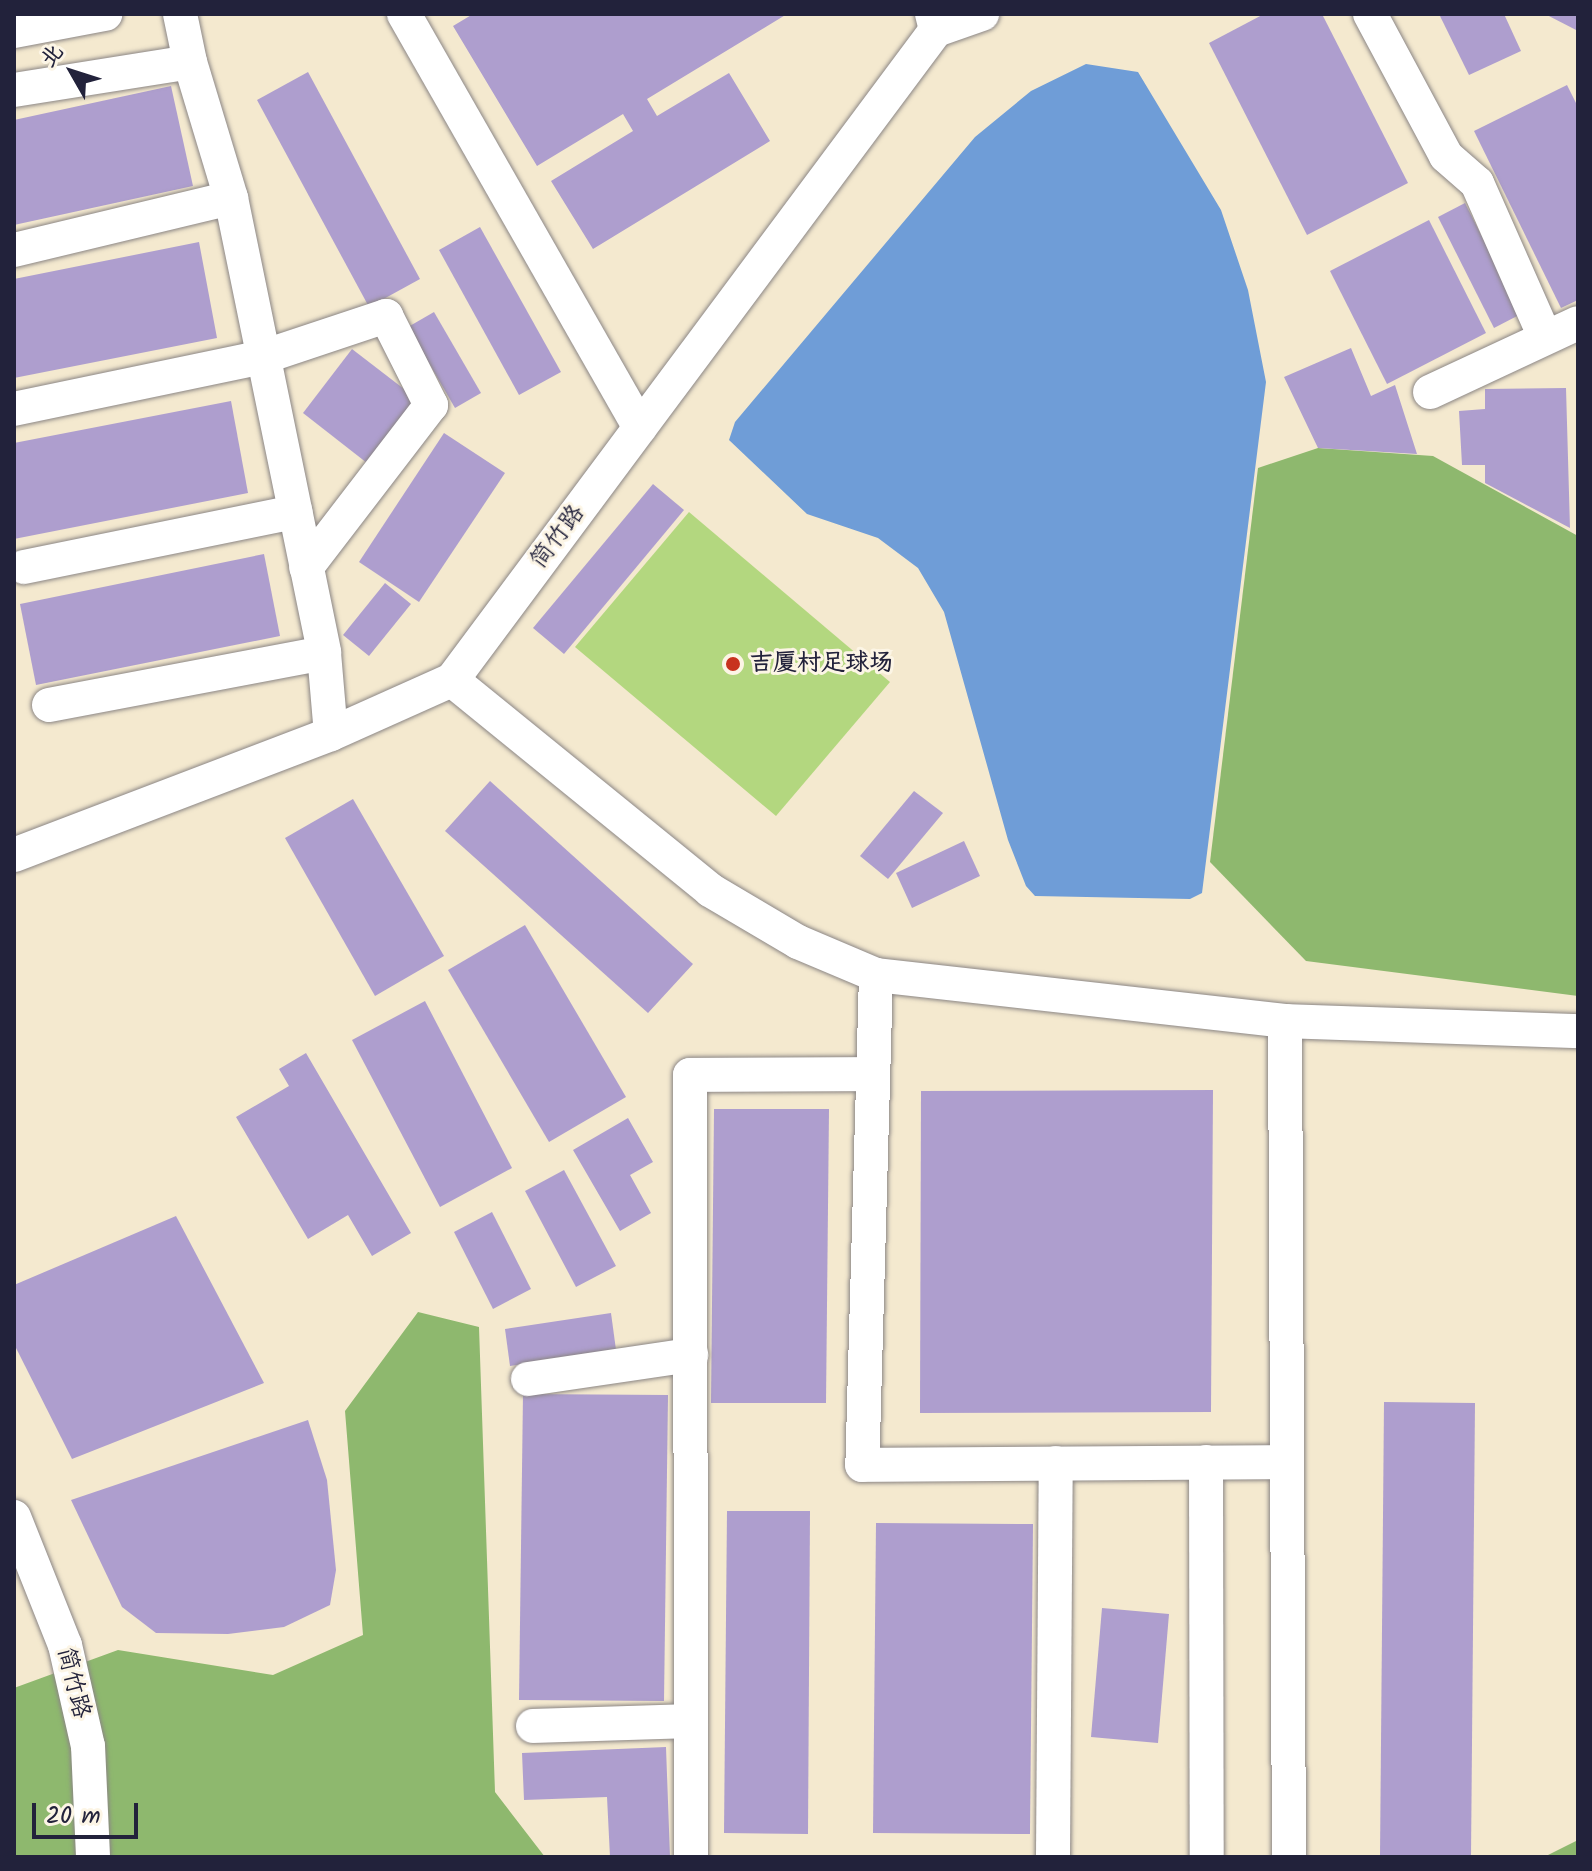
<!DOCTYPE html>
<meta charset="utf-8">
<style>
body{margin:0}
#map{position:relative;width:1592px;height:1871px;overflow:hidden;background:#f4e9cf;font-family:Kalam,"LXGW WenKai TC",sans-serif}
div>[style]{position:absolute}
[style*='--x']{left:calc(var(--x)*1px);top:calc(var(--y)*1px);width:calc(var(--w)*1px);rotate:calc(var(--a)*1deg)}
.green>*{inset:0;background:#b3d77f}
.forest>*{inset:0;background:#8eb86e}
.water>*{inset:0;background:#6f9dd7}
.building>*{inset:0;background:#ae9ece}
.roads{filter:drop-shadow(0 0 2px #8b8685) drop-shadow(0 0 2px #8b8685)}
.minor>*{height:34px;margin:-17px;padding:0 17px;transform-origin:17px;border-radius:17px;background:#fff}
.dots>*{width:22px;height:22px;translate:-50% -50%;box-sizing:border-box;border:4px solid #fcf5e5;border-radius:50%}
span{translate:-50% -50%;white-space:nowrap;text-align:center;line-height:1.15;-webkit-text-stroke:6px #fcf5e5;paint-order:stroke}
.street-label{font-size:24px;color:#22223b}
.poi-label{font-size:24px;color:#22223b;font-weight:700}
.left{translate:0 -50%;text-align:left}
.frame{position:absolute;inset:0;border:16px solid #22223b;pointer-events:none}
.north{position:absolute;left:32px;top:32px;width:80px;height:80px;-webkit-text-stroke:6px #fcf5e5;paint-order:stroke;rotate:309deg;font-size:22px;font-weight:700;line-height:32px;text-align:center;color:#22223b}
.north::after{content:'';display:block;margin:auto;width:28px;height:36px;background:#22223b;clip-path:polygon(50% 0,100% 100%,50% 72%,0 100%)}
.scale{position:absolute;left:32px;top:1803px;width:106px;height:36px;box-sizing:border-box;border:4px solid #22223b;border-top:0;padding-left:10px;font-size:24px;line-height:28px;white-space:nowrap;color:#22223b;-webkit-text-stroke:6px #fcf5e5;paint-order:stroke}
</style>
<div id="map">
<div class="green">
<div style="clip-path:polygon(689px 512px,890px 682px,776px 816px,575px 647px)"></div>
</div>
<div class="forest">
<div style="clip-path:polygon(1318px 448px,1433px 456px,1578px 536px,1578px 996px,1306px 961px,1210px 862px,1258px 468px)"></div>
<div style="clip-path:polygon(418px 1312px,479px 1327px,495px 1792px,545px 1857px,14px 1857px,14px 1688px,118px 1650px,273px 1675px,363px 1635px,345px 1411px)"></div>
<div style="clip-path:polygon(1578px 1840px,1578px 1857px,1544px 1857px)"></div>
</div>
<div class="water">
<div style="clip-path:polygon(1086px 64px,1138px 72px,1221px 210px,1248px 290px,1266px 382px,1202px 893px,1190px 899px,1035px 896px,1026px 886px,1008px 840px,944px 612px,918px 568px,878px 538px,807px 514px,729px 440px,735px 422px,975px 137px,1031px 91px)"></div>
</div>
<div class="building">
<div style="clip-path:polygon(473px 14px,787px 14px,647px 99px,657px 116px,729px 73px,770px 141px,593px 249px,551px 181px,633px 131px,623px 114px,537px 166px,453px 26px)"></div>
<div style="clip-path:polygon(1264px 14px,1322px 14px,1408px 183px,1307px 235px,1209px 43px)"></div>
<div style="clip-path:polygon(1439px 14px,1504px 14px,1521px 51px,1469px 75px)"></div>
<div style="clip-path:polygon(1545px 14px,1578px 14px,1578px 31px)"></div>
<div style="clip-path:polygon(308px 72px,420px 279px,369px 307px,257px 100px)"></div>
<div style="clip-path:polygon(1567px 85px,1578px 107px,1578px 300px,1561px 308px,1474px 131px)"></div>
<div style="clip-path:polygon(171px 86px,193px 186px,14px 225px,14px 120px)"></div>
<div style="clip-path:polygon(1465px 203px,1521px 314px,1494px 328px,1438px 217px)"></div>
<div style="clip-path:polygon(1429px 220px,1486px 333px,1387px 384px,1330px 271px)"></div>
<div style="clip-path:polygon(480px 227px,561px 372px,519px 395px,439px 250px)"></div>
<div style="clip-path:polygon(199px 242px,217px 338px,14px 378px,14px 279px)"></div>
<div style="clip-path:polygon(434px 312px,481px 393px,455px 408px,408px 327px)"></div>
<div style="clip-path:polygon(1351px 348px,1371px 396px,1395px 385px,1417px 454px,1318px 448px,1284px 377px)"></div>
<div style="clip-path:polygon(352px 349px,417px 399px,367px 463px,303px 413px)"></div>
<div style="clip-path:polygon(1566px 388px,1570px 528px,1485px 483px,1485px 465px,1462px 465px,1459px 411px,1485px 409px,1485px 389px)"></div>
<div style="clip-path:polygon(231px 401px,248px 493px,14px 539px,14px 443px)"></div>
<div style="clip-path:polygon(444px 433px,505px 473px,419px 602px,359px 562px)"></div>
<div style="clip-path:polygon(653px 484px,684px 510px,564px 654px,533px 628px)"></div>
<div style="clip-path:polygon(264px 554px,280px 636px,36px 685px,20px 604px)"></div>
<div style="clip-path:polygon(385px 583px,411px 604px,369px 656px,343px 635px)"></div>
<div style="clip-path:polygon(490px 781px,693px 964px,648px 1013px,445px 831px)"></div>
<div style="clip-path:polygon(914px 791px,943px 813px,888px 879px,860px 856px)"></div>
<div style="clip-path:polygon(353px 799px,444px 956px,375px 996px,285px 838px)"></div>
<div style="clip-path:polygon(964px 841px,980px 876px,912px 908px,896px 873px)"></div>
<div style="clip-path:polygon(525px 925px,626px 1097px,549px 1142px,448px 970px)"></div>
<div style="clip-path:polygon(425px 1001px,512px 1168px,440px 1207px,352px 1040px)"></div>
<div style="clip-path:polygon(306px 1053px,411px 1233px,372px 1256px,348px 1215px,308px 1239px,236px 1117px,289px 1086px,279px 1069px)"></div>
<div style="clip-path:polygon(1213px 1090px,1211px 1412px,920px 1413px,921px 1091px)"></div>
<div style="clip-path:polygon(714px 1109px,829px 1109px,826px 1403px,711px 1403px)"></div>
<div style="clip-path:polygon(628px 1118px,653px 1162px,630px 1175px,651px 1213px,620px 1231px,573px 1150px)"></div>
<div style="clip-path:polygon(564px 1170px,616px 1266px,576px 1287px,525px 1191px)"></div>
<div style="clip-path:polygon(492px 1212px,531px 1289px,493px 1309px,454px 1232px)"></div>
<div style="clip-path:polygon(176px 1216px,264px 1383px,72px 1459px,14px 1344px,14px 1285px)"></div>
<div style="clip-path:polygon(611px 1313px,616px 1350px,510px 1366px,505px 1329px)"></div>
<div style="clip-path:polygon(523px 1394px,668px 1395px,664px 1701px,519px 1700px)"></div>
<div style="clip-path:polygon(1384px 1402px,1475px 1403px,1471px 1857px,1380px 1857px)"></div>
<div style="clip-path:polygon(308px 1420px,327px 1480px,336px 1570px,330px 1605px,284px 1627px,228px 1634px,156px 1633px,122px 1607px,71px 1500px)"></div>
<div style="clip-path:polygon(727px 1511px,810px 1511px,808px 1834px,724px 1833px)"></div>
<div style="clip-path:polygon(876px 1523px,1033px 1524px,1030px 1834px,873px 1833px)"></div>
<div style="clip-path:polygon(1102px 1608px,1169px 1614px,1158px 1743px,1091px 1737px)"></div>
<div style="clip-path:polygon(666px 1747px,670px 1857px,610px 1857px,607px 1797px,524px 1800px,522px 1753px)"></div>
</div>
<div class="roads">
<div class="minor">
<div style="--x:180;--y:14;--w:49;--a:78.2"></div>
<div style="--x:404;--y:14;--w:476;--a:60.3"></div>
<div style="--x:1370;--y:14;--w:161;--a:61.8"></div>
<div style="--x:1446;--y:156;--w:41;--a:41.1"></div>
<div style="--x:1477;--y:183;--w:168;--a:66.2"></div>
<div style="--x:936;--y:30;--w:49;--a:-19.2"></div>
<div style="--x:14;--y:31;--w:93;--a:-10.6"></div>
<div style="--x:14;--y:90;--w:178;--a:-9"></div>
<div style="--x:190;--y:62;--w:142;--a:73.2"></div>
<div style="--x:231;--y:198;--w:464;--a:78.4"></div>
<div style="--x:324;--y:653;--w:81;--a:85.1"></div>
<div style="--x:14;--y:250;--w:223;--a:-13.5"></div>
<div style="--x:1430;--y:392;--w:163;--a:-25"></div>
<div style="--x:14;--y:409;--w:254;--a:-11.8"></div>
<div style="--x:263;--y:357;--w:130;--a:-18.4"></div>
<div style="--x:386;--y:316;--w:100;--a:63.2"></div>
<div style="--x:431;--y:405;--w:205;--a:127.5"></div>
<div style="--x:24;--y:567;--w:277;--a:-11.5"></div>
<div style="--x:452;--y:680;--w:333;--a:39.1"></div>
<div style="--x:710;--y:890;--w:102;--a:30.6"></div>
<div style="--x:798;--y:942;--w:85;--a:22.9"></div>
<div style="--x:876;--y:975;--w:412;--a:6.4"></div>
<div style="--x:1285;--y:1021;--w:836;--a:89.73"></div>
<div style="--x:49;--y:705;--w:280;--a:-10.7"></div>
<div style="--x:14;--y:855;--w:339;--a:-20.9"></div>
<div style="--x:331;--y:734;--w:133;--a:-24.1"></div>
<div style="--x:452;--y:680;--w:810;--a:-53.33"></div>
<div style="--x:936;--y:30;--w:16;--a:-104"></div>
<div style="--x:876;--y:975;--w:490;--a:91.6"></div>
<div style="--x:862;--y:1465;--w:425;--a:-0.4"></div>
<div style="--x:1285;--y:1021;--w:293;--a:2"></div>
<div style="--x:528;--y:1379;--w:165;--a:-8.4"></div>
<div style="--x:1206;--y:1462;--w:395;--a:89.9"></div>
<div style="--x:14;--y:1517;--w:138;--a:68.3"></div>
<div style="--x:65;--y:1645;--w:104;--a:77.2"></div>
<div style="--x:88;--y:1746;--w:111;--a:87.4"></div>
<div style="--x:533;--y:1726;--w:158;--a:-1.8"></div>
<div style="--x:691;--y:1857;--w:782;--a:-90.07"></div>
<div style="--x:690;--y:1075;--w:183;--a:-0.3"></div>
<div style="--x:1053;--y:1857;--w:394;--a:-89.6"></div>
</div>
</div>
<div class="dots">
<div style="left:733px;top:664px;background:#c8321e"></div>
</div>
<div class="street-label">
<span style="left:558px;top:537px;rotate:-53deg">简竹路</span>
<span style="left:73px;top:1683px;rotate:76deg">简竹路</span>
</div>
<div class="poi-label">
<span class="left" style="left:749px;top:664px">吉厦村足球场</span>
</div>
<div class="frame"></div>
<div class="north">北</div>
<div class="scale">20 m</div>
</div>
